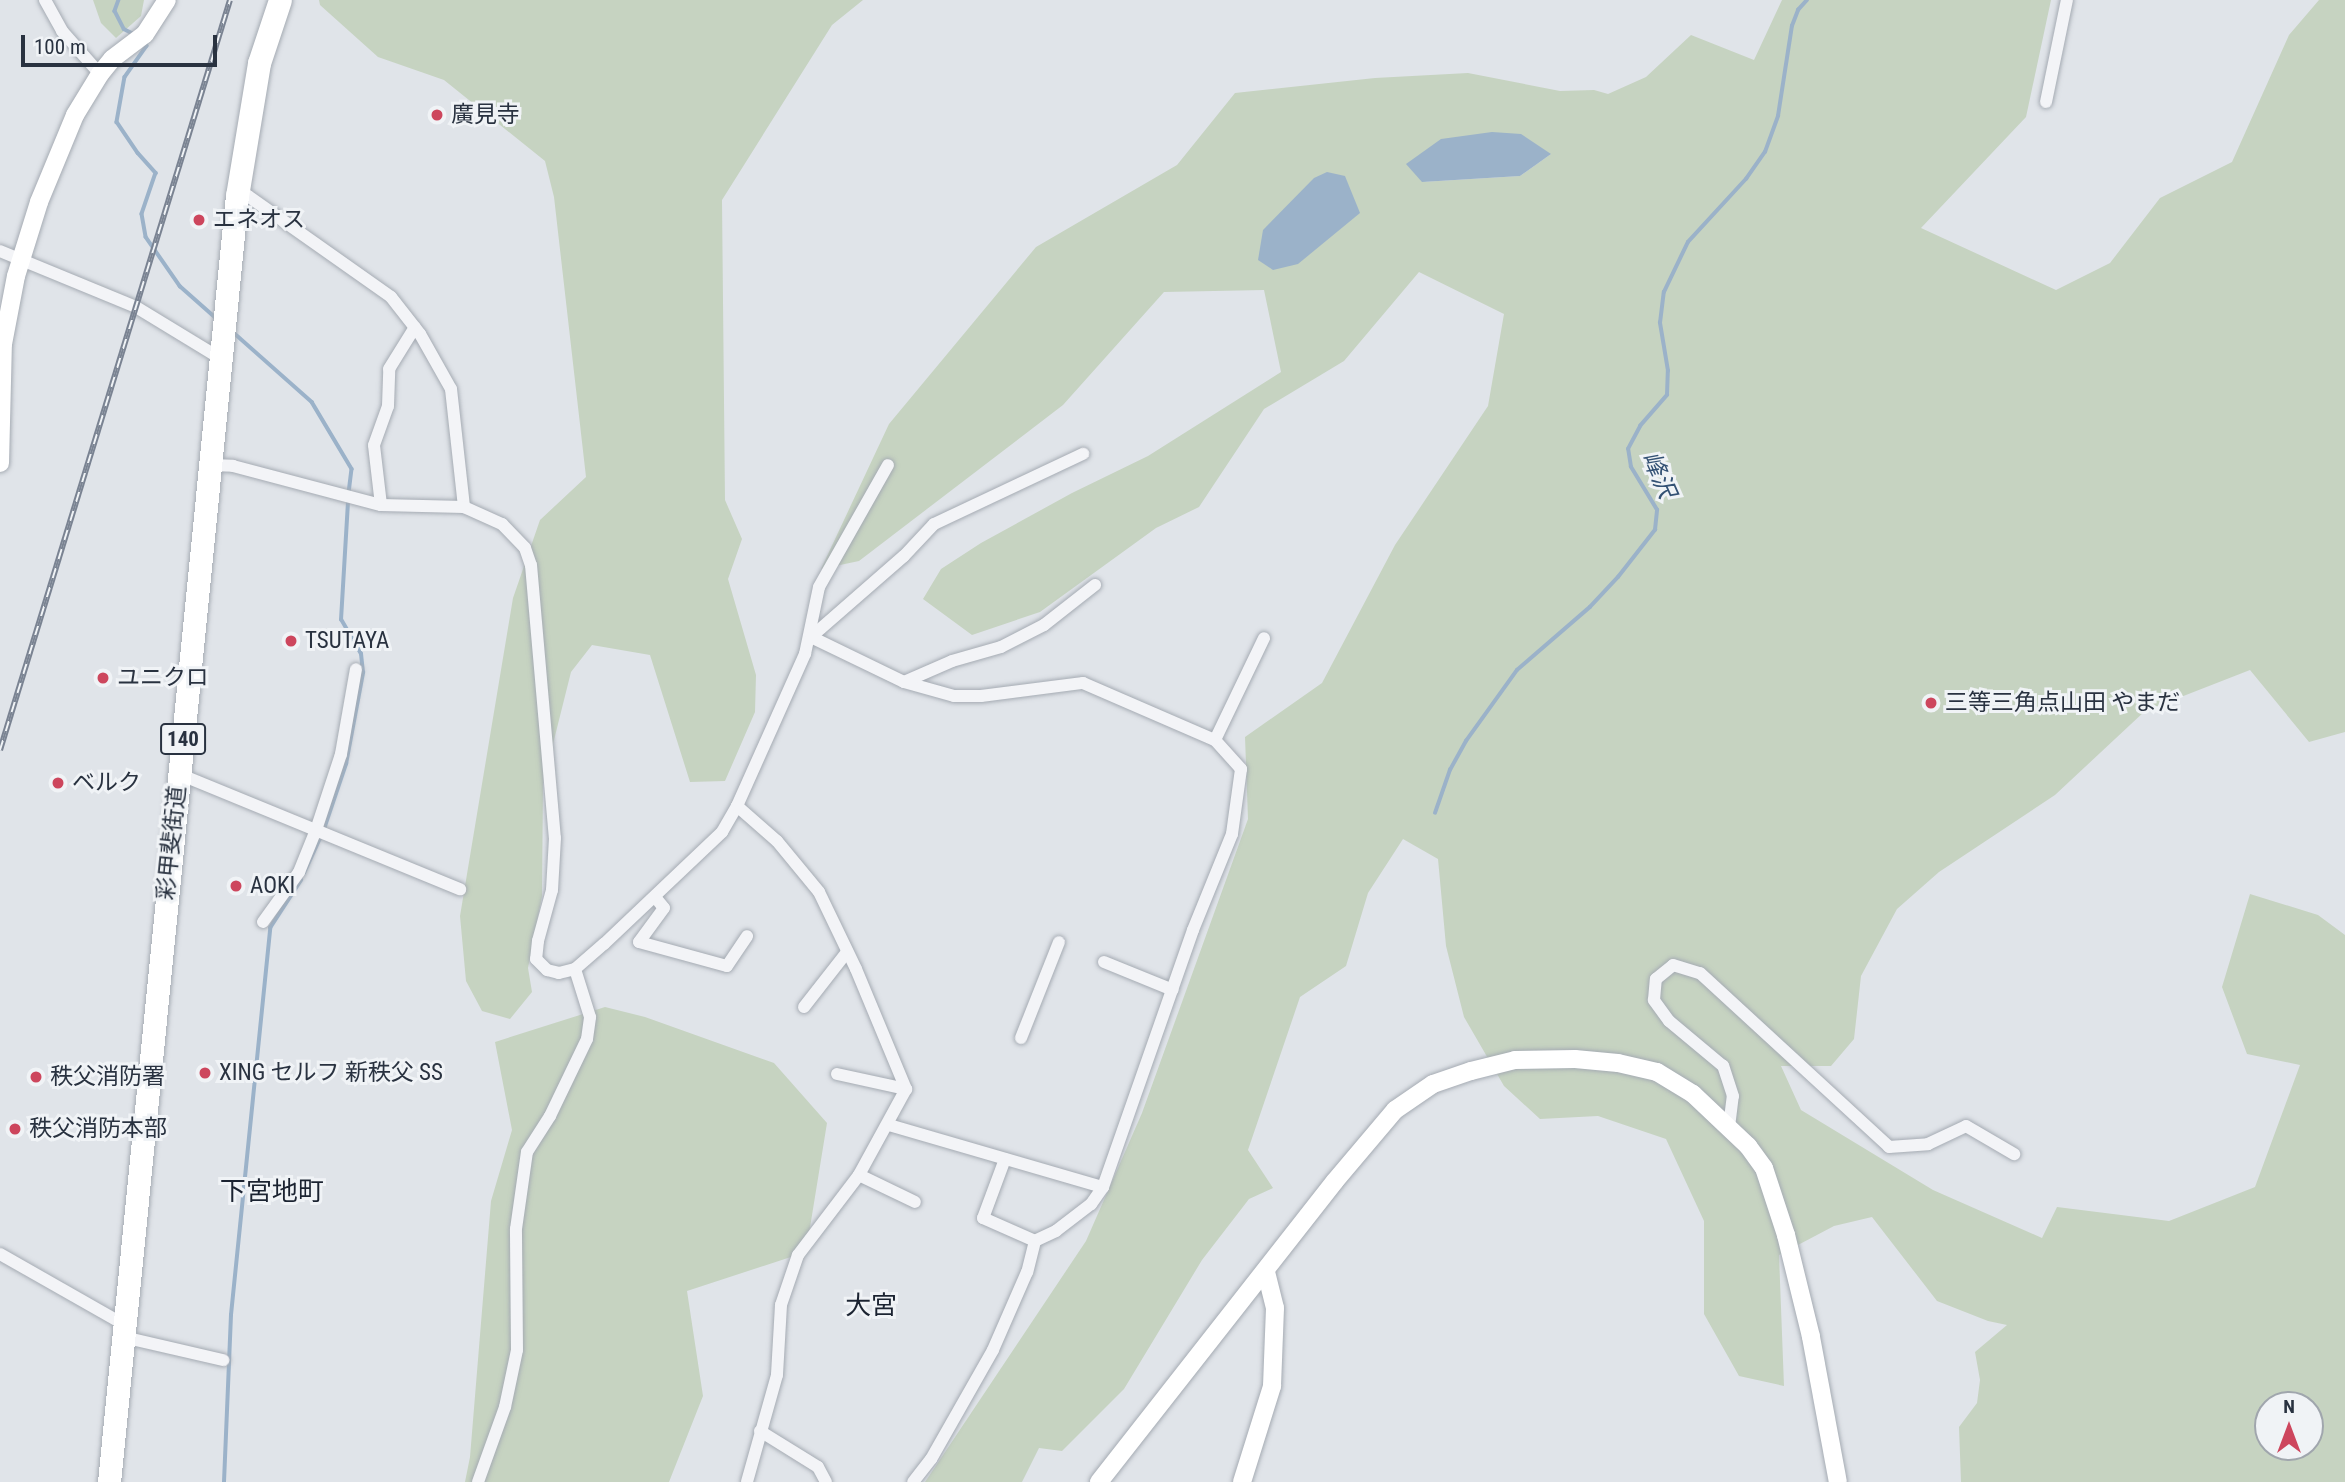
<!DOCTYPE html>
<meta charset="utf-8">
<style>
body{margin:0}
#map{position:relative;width:2345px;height:1482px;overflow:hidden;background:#e0e4e9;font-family:"Roboto Condensed","Noto Sans JP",sans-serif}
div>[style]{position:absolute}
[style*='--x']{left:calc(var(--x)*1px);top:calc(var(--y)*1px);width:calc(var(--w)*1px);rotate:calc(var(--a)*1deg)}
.green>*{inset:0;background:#c6d3c1}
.water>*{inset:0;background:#9bb2c9}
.stream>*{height:3.5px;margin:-1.75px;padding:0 1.75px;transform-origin:1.75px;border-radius:1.75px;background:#9bb2c9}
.roads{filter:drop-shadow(0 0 2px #a5abb3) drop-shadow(0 0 2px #a5abb3)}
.street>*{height:12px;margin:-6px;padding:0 6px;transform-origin:6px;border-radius:6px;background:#f3f4f7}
.secondary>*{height:18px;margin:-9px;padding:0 9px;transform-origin:9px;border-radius:9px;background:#fff}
.highway>*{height:23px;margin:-11.5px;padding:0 11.5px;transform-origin:11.5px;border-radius:11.5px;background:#fff}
.rail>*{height:6px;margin-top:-3px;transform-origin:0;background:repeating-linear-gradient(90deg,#f0f3f6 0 10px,#7a8392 0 20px);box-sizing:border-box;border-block:2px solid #7a8392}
.dots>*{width:19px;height:19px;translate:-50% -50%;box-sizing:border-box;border:4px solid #f0f3f6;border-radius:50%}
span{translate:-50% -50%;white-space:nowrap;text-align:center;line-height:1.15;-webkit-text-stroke:6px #f0f3f6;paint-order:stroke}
.shield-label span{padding:2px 5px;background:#f0f3f6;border:2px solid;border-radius:5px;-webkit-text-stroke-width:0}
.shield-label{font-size:21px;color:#293240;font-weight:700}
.poi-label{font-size:23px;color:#293240}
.left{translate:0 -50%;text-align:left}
.street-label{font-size:23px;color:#293240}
.water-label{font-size:24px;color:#335174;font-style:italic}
.quarter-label{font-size:26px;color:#1b2331}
.north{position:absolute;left:2254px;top:1391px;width:70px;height:70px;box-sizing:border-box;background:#f0f3f6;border:2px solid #a0a6ad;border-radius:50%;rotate:0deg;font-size:19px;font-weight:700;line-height:28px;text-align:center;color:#293240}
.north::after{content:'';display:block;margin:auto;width:24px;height:32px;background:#cd465d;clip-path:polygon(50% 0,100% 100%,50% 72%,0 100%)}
.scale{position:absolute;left:21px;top:35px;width:196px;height:32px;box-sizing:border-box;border:4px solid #293240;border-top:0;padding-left:9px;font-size:21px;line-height:24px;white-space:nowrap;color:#293240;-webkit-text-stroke:5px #f0f3f6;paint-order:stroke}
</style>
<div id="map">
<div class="green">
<div style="clip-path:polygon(93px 0,144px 0,141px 16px,116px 38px,101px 23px)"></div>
<div style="clip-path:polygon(319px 0,863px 0,832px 25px,722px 200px,725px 500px,742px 539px,728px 579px,756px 675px,755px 712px,725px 781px,690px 782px,650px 655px,592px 645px,571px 672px,543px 784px,542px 896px,528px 968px,532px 992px,510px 1019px,482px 1011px,466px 981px,460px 916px,513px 598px,540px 520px,586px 477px,554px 197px,545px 161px,444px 80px,378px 57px,320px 5px)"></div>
<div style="clip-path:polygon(evenodd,1782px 0,2051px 0,2026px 117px,1921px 228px,2056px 290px,2110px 263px,2160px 198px,2232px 162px,2289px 35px,2319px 0,2345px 0,2345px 732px,2309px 742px,2250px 670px,2145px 711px,2055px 795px,1939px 872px,1897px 909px,1861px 976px,1854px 1039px,1831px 1066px,1781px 1066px,1801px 1110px,1933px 1190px,2042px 1238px,2057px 1207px,2169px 1221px,2255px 1187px,2300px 1065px,2247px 1054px,2222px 987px,2250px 894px,2318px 915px,2345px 935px,2345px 1482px,1961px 1482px,1959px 1427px,1977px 1403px,1980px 1380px,1975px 1352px,2007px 1325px,1988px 1321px,1937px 1301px,1872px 1217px,1834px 1226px,1779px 1255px,1784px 1386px,1739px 1376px,1704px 1314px,1704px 1221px,1666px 1139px,1598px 1116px,1540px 1119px,1504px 1086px,1464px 1017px,1446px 946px,1438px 859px,1403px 839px,1368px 893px,1346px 966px,1300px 997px,1248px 1150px,1273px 1188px,1249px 1199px,1202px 1260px,1124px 1389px,1062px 1451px,1039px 1448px,1022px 1482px,925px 1482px,1086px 1241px,1142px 1113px,1248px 819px,1245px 737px,1322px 683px,1395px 545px,1488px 406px,1504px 314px,1419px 272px,1344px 361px,1264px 409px,1199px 507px,1156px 528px,1040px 612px,972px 635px,923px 599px,941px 569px,981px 543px,1072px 493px,1148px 456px,1281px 372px,1264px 290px,1164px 292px,1063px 405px,859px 561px,821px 569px,889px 424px,1036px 247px,1177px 165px,1235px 93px,1375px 78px,1468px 73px,1560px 91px,1594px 90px,1608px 94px,1646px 77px,1691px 35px,1754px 60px,1782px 0,1551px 154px,1520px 176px,1422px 182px,1551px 154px,1782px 0,2268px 1405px,2310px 1405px,2310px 1447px,2268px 1447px,2268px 1405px)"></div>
<div style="clip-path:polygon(605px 1007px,645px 1017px,774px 1063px,827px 1123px,806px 1252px,687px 1291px,703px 1396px,669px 1482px,465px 1482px,470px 1457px,491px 1201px,512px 1130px,495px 1042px)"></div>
</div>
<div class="water">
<div style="clip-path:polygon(1492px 132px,1521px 134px,1551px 154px,1520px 176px,1422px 182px,1406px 164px,1441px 139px)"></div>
<div style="clip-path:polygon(1327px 172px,1345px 176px,1360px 213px,1298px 264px,1273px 270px,1258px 260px,1263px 230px,1314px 178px)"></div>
</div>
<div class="stream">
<div style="--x:119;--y:0;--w:12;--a:110"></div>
<div style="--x:115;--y:11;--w:20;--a:63"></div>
<div style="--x:124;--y:29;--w:11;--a:27"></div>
<div style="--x:142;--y:42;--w:6;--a:39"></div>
<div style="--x:147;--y:46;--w:38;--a:125"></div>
<div style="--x:125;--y:77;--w:46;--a:100.1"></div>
<div style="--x:117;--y:122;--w:37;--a:56"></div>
<div style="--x:138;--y:153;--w:27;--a:48"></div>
<div style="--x:156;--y:173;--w:43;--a:108.9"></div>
<div style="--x:142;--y:214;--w:23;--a:80"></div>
<div style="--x:146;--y:237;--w:60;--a:55.2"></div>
<div style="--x:180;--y:286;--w:47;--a:41.5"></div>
<div style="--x:232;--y:331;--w:107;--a:41.6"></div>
<div style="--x:312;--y:402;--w:78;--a:59.2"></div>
<div style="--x:352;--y:469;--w:24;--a:97"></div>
<div style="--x:1435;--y:813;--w:46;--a:-70.8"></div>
<div style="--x:1450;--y:770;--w:33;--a:-61"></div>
<div style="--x:1466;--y:741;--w:87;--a:-54.3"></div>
<div style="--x:1517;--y:670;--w:96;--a:-40.8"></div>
<div style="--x:1590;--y:607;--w:41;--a:-47"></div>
<div style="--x:1618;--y:577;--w:60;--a:-51.8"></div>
<div style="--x:1655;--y:530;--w:20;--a:-84"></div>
<div style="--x:1657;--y:510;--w:50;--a:-121.2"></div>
<div style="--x:1631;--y:467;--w:18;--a:-99"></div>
<div style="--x:1628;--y:449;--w:26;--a:-62"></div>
<div style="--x:1640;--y:426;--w:41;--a:-48.9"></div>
<div style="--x:1667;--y:395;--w:24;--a:-88"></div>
<div style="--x:1668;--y:371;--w:49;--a:-99.5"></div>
<div style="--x:1660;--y:323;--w:31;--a:-83"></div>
<div style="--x:1664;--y:292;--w:55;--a:-64.4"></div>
<div style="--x:1688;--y:242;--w:86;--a:-47.4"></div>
<div style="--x:1746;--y:179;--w:33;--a:-55"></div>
<div style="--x:1765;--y:152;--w:38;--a:-70"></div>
<div style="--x:1778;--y:116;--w:91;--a:-81.2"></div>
<div style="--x:1792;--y:26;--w:17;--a:-69"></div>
<div style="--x:1798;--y:10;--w:13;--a:-48"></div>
<div style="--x:324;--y:829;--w:69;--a:-71.3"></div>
<div style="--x:346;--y:764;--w:93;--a:-79.4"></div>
<div style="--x:363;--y:673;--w:19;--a:-96"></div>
<div style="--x:361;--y:654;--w:39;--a:-120"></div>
<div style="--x:341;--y:620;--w:119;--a:-86.6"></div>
<div style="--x:304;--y:873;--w:41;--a:-65.3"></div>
<div style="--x:224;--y:1482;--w:167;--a:-87.6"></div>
<div style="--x:231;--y:1315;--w:389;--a:-84.2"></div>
<div style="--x:270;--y:928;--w:57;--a:-57.1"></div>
</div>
<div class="roads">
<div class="street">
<div style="--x:45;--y:0;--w:35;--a:61"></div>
<div style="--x:62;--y:31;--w:57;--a:48.5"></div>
<div style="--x:2046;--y:102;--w:104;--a:-78.4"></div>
<div style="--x:237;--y:196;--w:11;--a:0"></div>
<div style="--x:248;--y:196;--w:175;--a:35.2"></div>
<div style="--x:391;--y:297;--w:47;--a:51.9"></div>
<div style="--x:420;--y:334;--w:63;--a:60.6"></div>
<div style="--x:451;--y:389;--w:119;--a:83.7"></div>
<div style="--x:0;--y:251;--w:147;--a:22.4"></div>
<div style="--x:136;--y:307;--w:98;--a:31.3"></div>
<div style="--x:210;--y:465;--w:23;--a:2"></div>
<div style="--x:233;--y:466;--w:153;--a:14.8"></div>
<div style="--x:381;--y:505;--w:83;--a:1.4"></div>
<div style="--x:464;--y:507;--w:42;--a:24.1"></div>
<div style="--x:502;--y:524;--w:33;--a:46"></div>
<div style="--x:525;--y:548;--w:18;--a:71"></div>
<div style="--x:531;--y:565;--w:274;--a:85"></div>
<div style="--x:555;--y:838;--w:52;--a:93.3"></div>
<div style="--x:552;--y:890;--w:53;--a:105.4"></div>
<div style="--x:538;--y:941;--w:18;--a:96"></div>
<div style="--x:536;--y:959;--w:16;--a:45"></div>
<div style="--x:547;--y:970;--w:12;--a:14"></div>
<div style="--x:559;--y:973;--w:16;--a:-14"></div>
<div style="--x:575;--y:969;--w:38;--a:-41"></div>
<div style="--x:604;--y:944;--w:163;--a:-43.5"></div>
<div style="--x:722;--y:832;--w:30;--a:-60"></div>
<div style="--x:737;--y:806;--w:167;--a:-65.9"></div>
<div style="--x:805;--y:654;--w:68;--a:-78.2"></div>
<div style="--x:819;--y:587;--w:140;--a:-60.5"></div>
<div style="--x:381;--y:505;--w:60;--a:-96.7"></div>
<div style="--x:374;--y:445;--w:41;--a:-70.3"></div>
<div style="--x:388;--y:406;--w:37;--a:-88"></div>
<div style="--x:389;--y:369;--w:49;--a:-58.2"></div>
<div style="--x:811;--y:637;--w:103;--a:25.8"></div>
<div style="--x:904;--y:682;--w:52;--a:15.6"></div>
<div style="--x:954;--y:696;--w:27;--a:0"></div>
<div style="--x:981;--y:696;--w:103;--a:-7.3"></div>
<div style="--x:1083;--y:683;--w:144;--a:23.4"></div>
<div style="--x:1215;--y:740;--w:39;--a:48"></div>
<div style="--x:1241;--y:769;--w:66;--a:97.9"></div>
<div style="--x:1232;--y:834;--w:104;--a:112.1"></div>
<div style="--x:1193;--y:930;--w:272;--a:109.3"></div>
<div style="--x:1103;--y:1187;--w:21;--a:125"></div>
<div style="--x:1091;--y:1204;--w:44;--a:142.4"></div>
<div style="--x:1056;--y:1231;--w:23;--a:155"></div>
<div style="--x:1035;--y:1241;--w:32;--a:104"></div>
<div style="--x:1027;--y:1272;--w:85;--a:113.6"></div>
<div style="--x:993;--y:1350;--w:125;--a:119.6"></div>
<div style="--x:931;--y:1459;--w:29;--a:128"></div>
<div style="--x:811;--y:637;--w:123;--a:-41.1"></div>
<div style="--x:904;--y:556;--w:44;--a:-46.8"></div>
<div style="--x:934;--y:524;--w:165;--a:-25.2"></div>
<div style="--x:904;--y:682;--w:52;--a:-23.6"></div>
<div style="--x:952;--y:661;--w:51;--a:-15.9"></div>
<div style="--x:1001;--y:647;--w:48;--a:-27.1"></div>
<div style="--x:1044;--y:625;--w:65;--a:-38.1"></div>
<div style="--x:1215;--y:740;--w:113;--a:-64.3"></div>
<div style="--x:179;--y:774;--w:304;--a:22.3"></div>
<div style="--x:737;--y:806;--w:53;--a:41.2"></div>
<div style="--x:777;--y:841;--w:66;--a:50.5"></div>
<div style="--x:819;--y:892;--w:85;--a:64.3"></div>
<div style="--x:856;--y:969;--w:130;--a:67.4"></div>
<div style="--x:906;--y:1089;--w:98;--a:118.7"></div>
<div style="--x:859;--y:1175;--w:101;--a:127.3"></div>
<div style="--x:798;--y:1255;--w:53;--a:108.8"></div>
<div style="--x:781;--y:1305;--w:70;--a:93.3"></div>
<div style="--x:777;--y:1375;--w:111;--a:105.7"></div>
<div style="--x:655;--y:897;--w:14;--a:51"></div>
<div style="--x:664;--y:908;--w:42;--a:126.3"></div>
<div style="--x:639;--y:942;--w:91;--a:15.3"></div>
<div style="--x:727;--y:966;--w:36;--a:-56"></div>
<div style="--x:263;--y:922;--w:62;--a:-54.2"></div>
<div style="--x:299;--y:872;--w:45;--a:-68"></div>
<div style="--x:316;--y:830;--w:80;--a:-71.8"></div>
<div style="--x:341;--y:754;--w:86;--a:-80"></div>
<div style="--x:1104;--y:962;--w:74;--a:22.1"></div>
<div style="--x:804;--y:1007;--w:70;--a:-52"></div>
<div style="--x:1021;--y:1038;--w:103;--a:-68.4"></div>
<div style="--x:837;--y:1074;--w:71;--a:12.3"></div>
<div style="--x:889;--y:1125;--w:223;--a:16.2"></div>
<div style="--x:1729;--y:1127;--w:31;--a:-83"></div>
<div style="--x:1733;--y:1096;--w:32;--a:-108"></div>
<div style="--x:1723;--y:1066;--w:70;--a:-140.2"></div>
<div style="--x:1669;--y:1021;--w:26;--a:-126"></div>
<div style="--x:1654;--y:1000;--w:21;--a:-85"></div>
<div style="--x:1656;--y:979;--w:22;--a:-39"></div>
<div style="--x:1673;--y:965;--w:28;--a:17"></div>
<div style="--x:1700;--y:973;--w:257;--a:42.6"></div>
<div style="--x:1889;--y:1147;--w:39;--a:-4"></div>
<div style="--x:1928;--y:1144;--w:42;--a:-25.3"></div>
<div style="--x:1966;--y:1126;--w:56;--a:30.3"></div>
<div style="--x:1005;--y:1159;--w:63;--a:110.4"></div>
<div style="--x:983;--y:1218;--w:57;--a:23.9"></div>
<div style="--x:859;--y:1175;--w:62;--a:25.7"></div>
<div style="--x:0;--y:1254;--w:142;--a:29.6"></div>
<div style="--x:123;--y:1337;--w:103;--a:13"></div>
<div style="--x:760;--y:1431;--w:68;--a:31.8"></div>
<div style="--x:818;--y:1467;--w:17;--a:62"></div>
<div style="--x:478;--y:1482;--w:80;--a:-70.2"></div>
<div style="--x:505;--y:1407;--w:58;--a:-78.1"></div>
<div style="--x:517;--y:1350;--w:121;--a:-90.5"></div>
<div style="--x:516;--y:1229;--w:78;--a:-81.9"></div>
<div style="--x:527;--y:1152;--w:43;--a:-57.4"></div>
<div style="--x:550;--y:1116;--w:85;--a:-64.3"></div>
<div style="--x:587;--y:1039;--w:22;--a:-82"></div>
<div style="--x:590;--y:1017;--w:50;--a:-107.4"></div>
</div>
<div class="secondary">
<div style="--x:0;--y:463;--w:119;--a:-88.6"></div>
<div style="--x:3;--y:344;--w:69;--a:-79.2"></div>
<div style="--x:16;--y:276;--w:77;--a:-72.7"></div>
<div style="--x:39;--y:202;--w:94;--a:-67.5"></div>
<div style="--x:75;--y:115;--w:48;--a:-58.6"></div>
<div style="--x:100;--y:74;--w:19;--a:-51"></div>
<div style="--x:112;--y:59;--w:41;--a:-37.1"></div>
<div style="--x:145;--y:34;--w:40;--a:-57.1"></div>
<div style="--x:1099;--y:1482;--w:382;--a:-51.9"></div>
<div style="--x:1335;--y:1181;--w:93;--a:-49.8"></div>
<div style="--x:1395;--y:1110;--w:46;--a:-34.4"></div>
<div style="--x:1433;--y:1084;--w:40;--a:-18.9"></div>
<div style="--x:1471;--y:1071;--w:45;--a:-14"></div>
<div style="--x:1515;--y:1060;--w:60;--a:-1"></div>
<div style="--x:1575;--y:1059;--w:43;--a:5.3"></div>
<div style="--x:1618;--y:1063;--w:40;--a:13"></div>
<div style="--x:1657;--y:1072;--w:42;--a:31.4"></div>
<div style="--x:1693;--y:1094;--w:76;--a:43.4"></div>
<div style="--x:1748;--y:1146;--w:27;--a:54"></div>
<div style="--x:1764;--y:1168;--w:71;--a:71.8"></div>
<div style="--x:1786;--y:1235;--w:105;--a:76.2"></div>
<div style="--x:1811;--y:1337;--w:147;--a:79.5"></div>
<div style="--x:1242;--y:1482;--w:101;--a:-72.6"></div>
<div style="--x:1272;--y:1386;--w:78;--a:-87.8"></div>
<div style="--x:1275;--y:1308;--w:37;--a:-104"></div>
</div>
<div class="highway">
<div style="--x:109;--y:1482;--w:1292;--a:-84.32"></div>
<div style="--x:237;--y:196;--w:135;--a:-80.6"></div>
<div style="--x:259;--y:63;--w:66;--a:-71.6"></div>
</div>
</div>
<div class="rail">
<div style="--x:0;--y:750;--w:784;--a:-72.95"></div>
</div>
<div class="dots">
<div style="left:437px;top:115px;background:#cd465d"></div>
<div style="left:199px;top:220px;background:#cd465d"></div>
<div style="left:291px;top:641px;background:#cd465d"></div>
<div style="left:103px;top:678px;background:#cd465d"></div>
<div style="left:1931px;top:703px;background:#cd465d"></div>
<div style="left:58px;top:783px;background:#cd465d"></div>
<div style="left:236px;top:886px;background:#cd465d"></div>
<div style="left:205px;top:1073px;background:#cd465d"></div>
<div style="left:36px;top:1077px;background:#cd465d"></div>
<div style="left:15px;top:1129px;background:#cd465d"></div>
</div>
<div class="shield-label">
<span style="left:183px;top:739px">140</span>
</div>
<div class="poi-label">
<span class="left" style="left:451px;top:115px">廣見寺</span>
<span class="left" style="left:213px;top:220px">エネオス</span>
<span class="left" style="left:305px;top:641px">TSUTAYA</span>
<span class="left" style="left:117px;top:678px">ユニクロ</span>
<span class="left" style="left:1945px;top:703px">三等三角点山田 やまだ</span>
<span class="left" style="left:72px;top:783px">ベルク</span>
<span class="left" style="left:250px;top:886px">AOKI</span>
<span class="left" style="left:219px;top:1073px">XING セルフ 新秩父 SS</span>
<span class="left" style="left:50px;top:1077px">秩父消防署</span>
<span class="left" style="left:29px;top:1129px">秩父消防本部</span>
</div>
<div class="street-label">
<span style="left:172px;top:843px;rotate:-84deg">彩甲斐街道</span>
</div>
<div class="water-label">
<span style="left:1658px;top:475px;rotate:66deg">峰沢</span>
</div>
<div class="quarter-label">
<span style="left:272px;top:1192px">下宮地町</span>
<span style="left:871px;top:1306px">大宮</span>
</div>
<div class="north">N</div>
<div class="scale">100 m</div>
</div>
